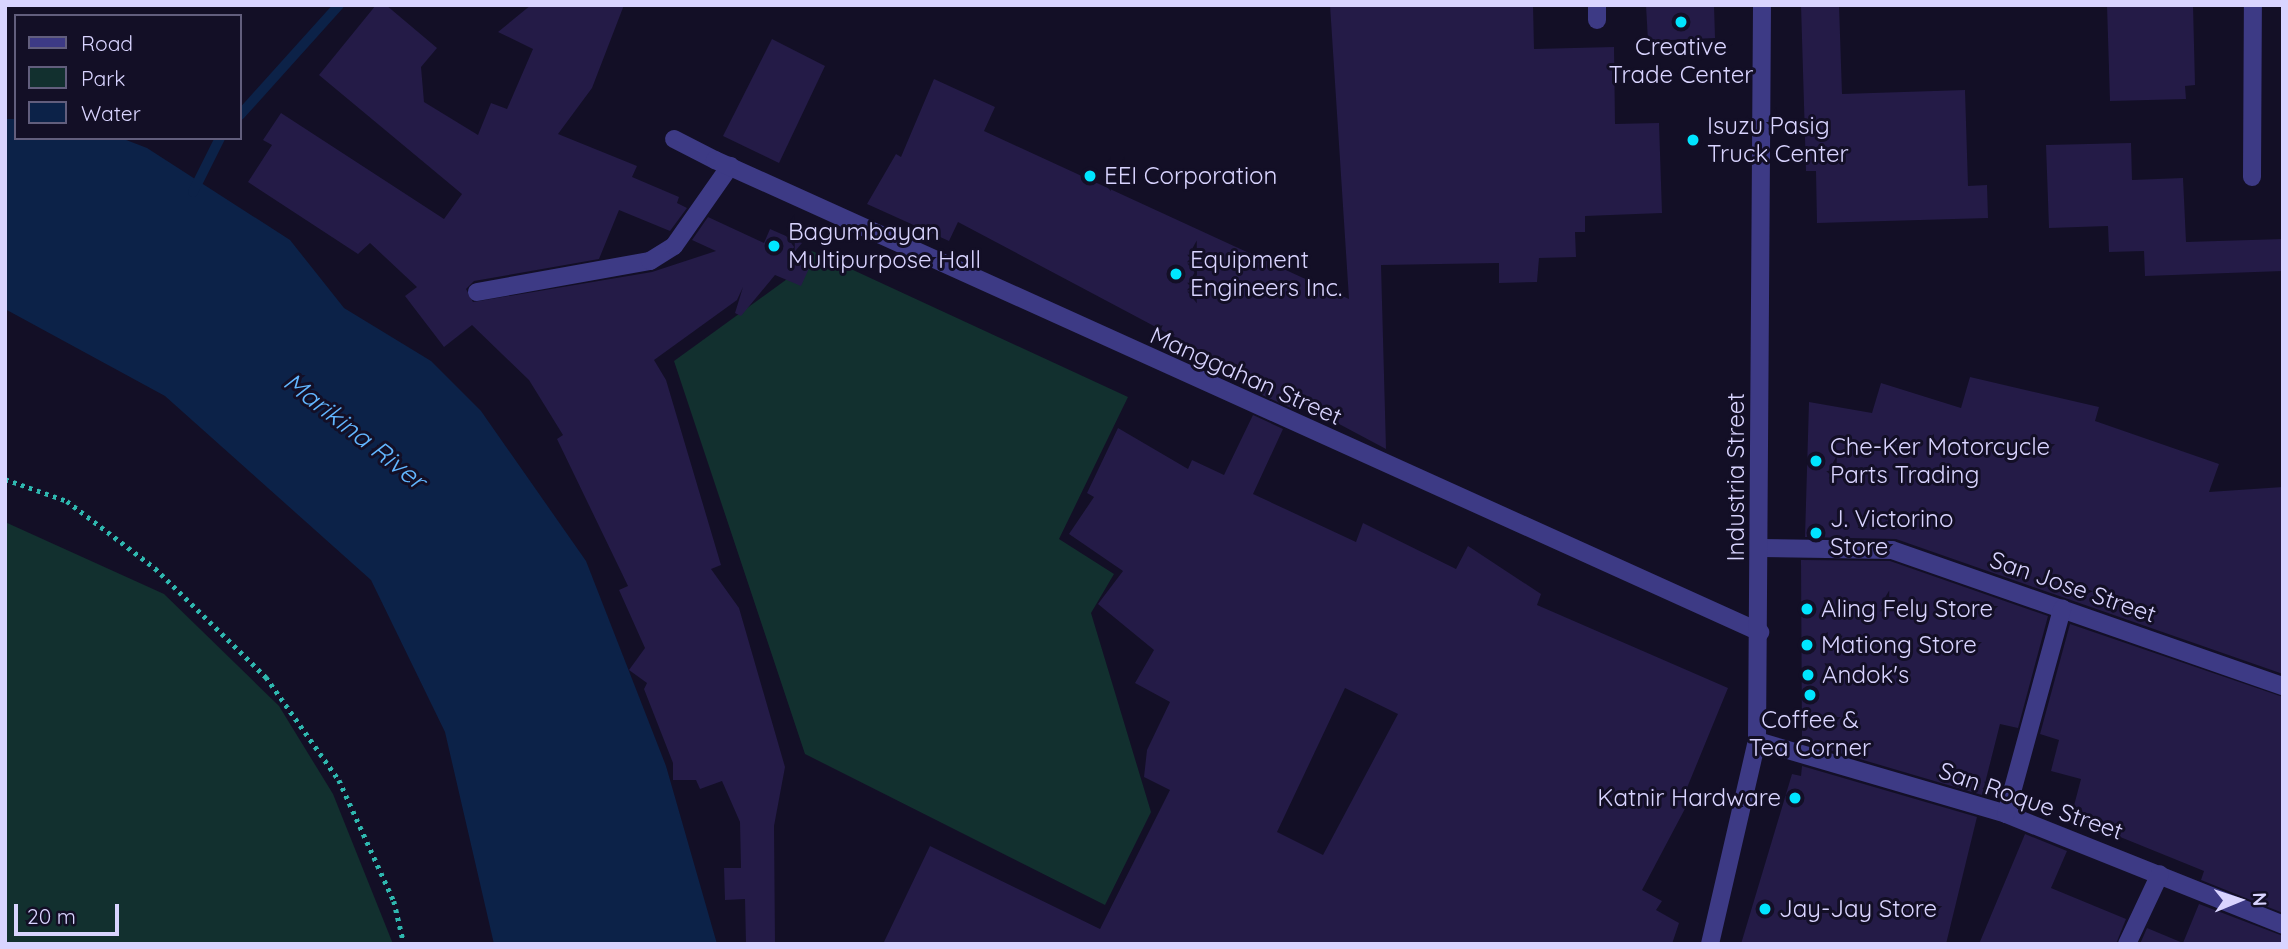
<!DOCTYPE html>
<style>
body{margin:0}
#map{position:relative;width:2288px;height:949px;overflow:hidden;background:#130f26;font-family:Quicksand,sans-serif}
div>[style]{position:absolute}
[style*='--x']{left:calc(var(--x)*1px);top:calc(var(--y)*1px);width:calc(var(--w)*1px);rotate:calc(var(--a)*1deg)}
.green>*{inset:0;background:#12302f}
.water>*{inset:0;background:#0c2248}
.stream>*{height:10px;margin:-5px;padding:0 5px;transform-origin:5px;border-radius:5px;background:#0c2248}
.building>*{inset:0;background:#241b47}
.path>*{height:4.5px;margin-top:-2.25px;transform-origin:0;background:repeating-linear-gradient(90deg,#2fb8b0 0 3.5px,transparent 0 8.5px)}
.service>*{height:18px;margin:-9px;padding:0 9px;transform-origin:9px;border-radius:9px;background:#3d3a85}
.minor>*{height:18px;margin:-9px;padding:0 9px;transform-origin:9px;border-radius:9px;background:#3d3a85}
.tertiary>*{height:18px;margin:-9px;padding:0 9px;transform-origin:9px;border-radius:9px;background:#3d3a85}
.dots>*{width:19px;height:19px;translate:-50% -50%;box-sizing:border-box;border:4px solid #130f26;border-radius:50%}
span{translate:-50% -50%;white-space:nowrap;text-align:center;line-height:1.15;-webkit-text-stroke:6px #130f26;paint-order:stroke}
.poi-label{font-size:24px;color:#d9d4ff}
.left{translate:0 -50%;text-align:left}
.right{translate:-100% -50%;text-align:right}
.street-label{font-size:24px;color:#d9d4ff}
.water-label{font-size:26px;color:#62b6ff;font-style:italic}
.frame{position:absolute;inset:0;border:7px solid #d9d4ff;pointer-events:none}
.legend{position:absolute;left:14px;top:14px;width:228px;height:126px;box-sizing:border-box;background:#130f26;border:2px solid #625e7d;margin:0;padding:9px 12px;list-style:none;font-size:21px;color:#d9d4ff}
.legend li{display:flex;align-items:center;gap:14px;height:35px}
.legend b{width:35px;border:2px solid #625e7d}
.north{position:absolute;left:2204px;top:865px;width:70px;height:70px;-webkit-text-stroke:5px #130f26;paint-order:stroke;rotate:88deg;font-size:19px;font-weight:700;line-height:28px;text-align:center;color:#d9d4ff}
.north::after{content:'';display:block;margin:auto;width:24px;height:32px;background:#d9d4ff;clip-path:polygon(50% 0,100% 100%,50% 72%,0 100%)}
.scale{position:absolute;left:14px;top:904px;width:105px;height:32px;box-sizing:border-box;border:4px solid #d9d4ff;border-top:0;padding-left:9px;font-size:21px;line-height:24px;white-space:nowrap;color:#d9d4ff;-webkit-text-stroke:5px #130f26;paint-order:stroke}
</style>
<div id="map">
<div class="green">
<div style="clip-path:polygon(812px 251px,1128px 397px,1059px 539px,1114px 574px,1091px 613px,1151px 812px,1105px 905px,805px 754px,674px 361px,794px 274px)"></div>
<div style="clip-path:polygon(5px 522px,164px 594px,279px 706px,333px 794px,393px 944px,5px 944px)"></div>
</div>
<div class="water">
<div style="clip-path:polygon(5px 119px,16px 119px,16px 138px,121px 138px,147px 148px,290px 240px,344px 308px,431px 361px,481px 411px,586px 561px,666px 766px,717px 944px,494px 944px,445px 732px,371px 580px,165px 396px,5px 309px)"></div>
</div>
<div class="stream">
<div style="--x:240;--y:115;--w:148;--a:-48"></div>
<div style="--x:193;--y:192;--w:60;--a:-63.4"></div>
</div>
<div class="building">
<div style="clip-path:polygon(376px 5px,386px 5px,437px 48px,421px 67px,424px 102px,478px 135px,491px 103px,507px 109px,533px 49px,498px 32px,531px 5px,624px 5px,592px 88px,558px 134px,637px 166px,632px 177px,679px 197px,677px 203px,687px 208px,670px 231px,619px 210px,599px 259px,474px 281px,466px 289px,473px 302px,652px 272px,716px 251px,692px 240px,708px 217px,764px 243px,770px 229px,802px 243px,791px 256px,811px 264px,801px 286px,775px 275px,741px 316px,735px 313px,743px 287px,737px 300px,654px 360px,666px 380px,721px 565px,711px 569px,739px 608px,785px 767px,774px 826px,775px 944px,746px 944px,745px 899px,725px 900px,724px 868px,741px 868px,740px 822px,722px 781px,700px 789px,696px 780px,673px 780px,673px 763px,644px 689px,647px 683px,629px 670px,645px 648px,619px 590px,628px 586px,557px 439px,563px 435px,529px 380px,472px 325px,444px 347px,405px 296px,417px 287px,370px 243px,358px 254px,248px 182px,272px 145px,263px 140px,281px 113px,444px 219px,462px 194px,319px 75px)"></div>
<div style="clip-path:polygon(1330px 5px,1533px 5px,1534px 49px,1614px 47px,1615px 124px,1659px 123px,1662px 213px,1585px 216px,1585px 232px,1575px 232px,1576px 257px,1539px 258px,1537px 282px,1499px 283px,1499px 263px,1381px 265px,1386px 449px,1296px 401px,1293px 409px,1262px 395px,1267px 386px,958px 222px,949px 241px,867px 204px,896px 154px,901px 157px,934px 79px,995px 107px,984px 131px,1349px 299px)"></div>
<div style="clip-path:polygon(1646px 5px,1714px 5px,1715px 38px,1648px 41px)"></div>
<div style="clip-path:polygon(1801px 5px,1839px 5px,1842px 94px,1965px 90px,1968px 186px,1987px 185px,1988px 218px,1817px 223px,1816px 171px,1806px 171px)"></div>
<div style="clip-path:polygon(2107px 5px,2193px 5px,2195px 85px,2185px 86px,2186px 99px,2110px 101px)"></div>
<div style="clip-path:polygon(772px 39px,825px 66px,779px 163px,723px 136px)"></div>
<div style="clip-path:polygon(2131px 143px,2132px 180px,2183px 178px,2186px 242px,2283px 239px,2283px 271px,2145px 276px,2144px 251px,2109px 252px,2108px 226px,2049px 228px,2046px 145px)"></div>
<div style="clip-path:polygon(1970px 377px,2099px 407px,2095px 421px,2219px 464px,2209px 492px,2283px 487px,2283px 674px,1896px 539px,1805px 537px,1809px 402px,1872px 413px,1881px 383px,1961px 408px)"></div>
<div style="clip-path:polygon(evenodd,1253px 415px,1283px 429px,1253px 494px,1356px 542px,1363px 523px,1456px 569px,1468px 546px,1541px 594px,1537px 605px,1728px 688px,1682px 800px,1688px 803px,1642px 890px,1662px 901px,1656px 910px,1679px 923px,1672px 944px,883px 944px,930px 846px,1100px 929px,1170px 790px,1144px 777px,1147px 750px,1170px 702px,1135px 683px,1154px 650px,1098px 604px,1123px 571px,1069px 534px,1094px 497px,1087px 493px,1118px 428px,1188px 469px,1192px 460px,1224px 475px,1253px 415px,1345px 688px,1398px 714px,1323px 855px,1277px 832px,1345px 688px)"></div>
<div style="clip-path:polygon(1801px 560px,1890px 561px,2048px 616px,2018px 728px,2000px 724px,1982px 795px,1802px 742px)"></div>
<div style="clip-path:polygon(2070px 624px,2283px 697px,2283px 913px,2201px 880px,2204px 871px,2071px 817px,2081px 779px,2051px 771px,2059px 740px,2040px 734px)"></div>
<div style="clip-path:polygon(1802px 766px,1977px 817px,1946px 944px,1741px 944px,1792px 774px,1801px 776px)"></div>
<div style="clip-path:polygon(2025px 834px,2067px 851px,2051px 888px,2126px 919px,2116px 944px,1979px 944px)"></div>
<div style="clip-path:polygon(2199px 904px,2283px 936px,2283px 944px,2140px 944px,2147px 928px,2183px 943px)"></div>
</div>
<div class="path">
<div style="--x:5;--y:479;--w:66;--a:19.5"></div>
<div style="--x:67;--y:501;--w:111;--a:37.3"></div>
<div style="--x:155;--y:568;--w:156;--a:44.5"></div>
<div style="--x:266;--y:677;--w:126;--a:54.7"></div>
<div style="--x:339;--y:780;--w:133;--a:65.6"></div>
<div style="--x:394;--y:901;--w:44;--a:76.9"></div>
</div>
<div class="service">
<div style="--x:1597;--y:5;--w:15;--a:90"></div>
<div style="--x:674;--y:139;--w:46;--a:27.1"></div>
<div style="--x:2252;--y:177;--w:172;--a:-89.7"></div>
<div style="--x:477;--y:292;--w:176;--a:-10.2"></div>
<div style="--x:650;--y:261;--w:28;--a:-32"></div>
<div style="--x:674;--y:246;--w:98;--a:-55"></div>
</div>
<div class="minor">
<div style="--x:715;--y:160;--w:1147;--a:24.31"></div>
<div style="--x:1760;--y:548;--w:132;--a:0.9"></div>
<div style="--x:1892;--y:550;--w:414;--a:19.2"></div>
<div style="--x:1757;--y:741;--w:259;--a:16.3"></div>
<div style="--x:2006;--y:814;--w:298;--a:21.8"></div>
<div style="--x:2006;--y:814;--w:213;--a:-74.7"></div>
<div style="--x:2127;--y:944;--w:77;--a:-64.8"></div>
</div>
<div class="tertiary">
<div style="--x:1710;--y:944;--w:208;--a:-77"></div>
<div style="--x:1757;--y:741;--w:736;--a:-89.61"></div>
</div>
<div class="dots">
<div style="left:1681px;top:22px;background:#00e5ff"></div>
<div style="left:1693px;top:140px;background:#00e5ff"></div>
<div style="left:1090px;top:176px;background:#00e5ff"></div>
<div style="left:774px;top:246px;background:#00e5ff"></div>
<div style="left:1176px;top:274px;background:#00e5ff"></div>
<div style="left:1816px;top:461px;background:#00e5ff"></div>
<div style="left:1816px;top:533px;background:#00e5ff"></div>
<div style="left:1807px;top:609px;background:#00e5ff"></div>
<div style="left:1807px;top:645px;background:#00e5ff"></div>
<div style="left:1808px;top:675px;background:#00e5ff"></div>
<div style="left:1810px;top:695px;background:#00e5ff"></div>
<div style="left:1795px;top:798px;background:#00e5ff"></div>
<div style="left:1765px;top:909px;background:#00e5ff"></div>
</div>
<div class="poi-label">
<span style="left:1681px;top:61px">Creative<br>Trade Center</span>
<span class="left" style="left:1707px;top:140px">Isuzu Pasig<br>Truck Center</span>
<span class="left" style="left:1104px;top:176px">EEI Corporation</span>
<span class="left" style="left:788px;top:246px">Bagumbayan<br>Multipurpose Hall</span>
<span class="left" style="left:1190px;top:274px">Equipment<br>Engineers Inc.</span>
<span class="left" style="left:1830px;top:461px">Che-Ker Motorcycle<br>Parts Trading</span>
<span class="left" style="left:1830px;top:533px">J. Victorino<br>Store</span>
<span class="left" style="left:1821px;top:609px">Aling Fely Store</span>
<span class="left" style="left:1821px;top:645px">Mationg Store</span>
<span class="left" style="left:1822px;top:675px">Andok's</span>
<span style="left:1810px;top:734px">Coffee &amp;<br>Tea Corner</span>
<span class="right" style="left:1781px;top:798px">Katnir Hardware</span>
<span class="left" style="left:1779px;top:909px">Jay-Jay Store</span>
</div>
<div class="street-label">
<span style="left:1246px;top:376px;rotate:24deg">Manggahan Street</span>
<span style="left:1736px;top:477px;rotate:-90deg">Industria Street</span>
<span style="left:2073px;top:587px;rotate:19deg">San Jose Street</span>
<span style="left:2031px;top:801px;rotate:19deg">San Roque Street</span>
</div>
<div class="water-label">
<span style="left:355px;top:431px;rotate:38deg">Marikina River</span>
</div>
<div class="frame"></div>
<ul class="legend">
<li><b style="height:9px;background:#3d3a85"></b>Road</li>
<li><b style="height:19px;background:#12302f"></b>Park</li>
<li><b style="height:19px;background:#0c2248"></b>Water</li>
</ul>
<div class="north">N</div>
<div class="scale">20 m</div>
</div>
